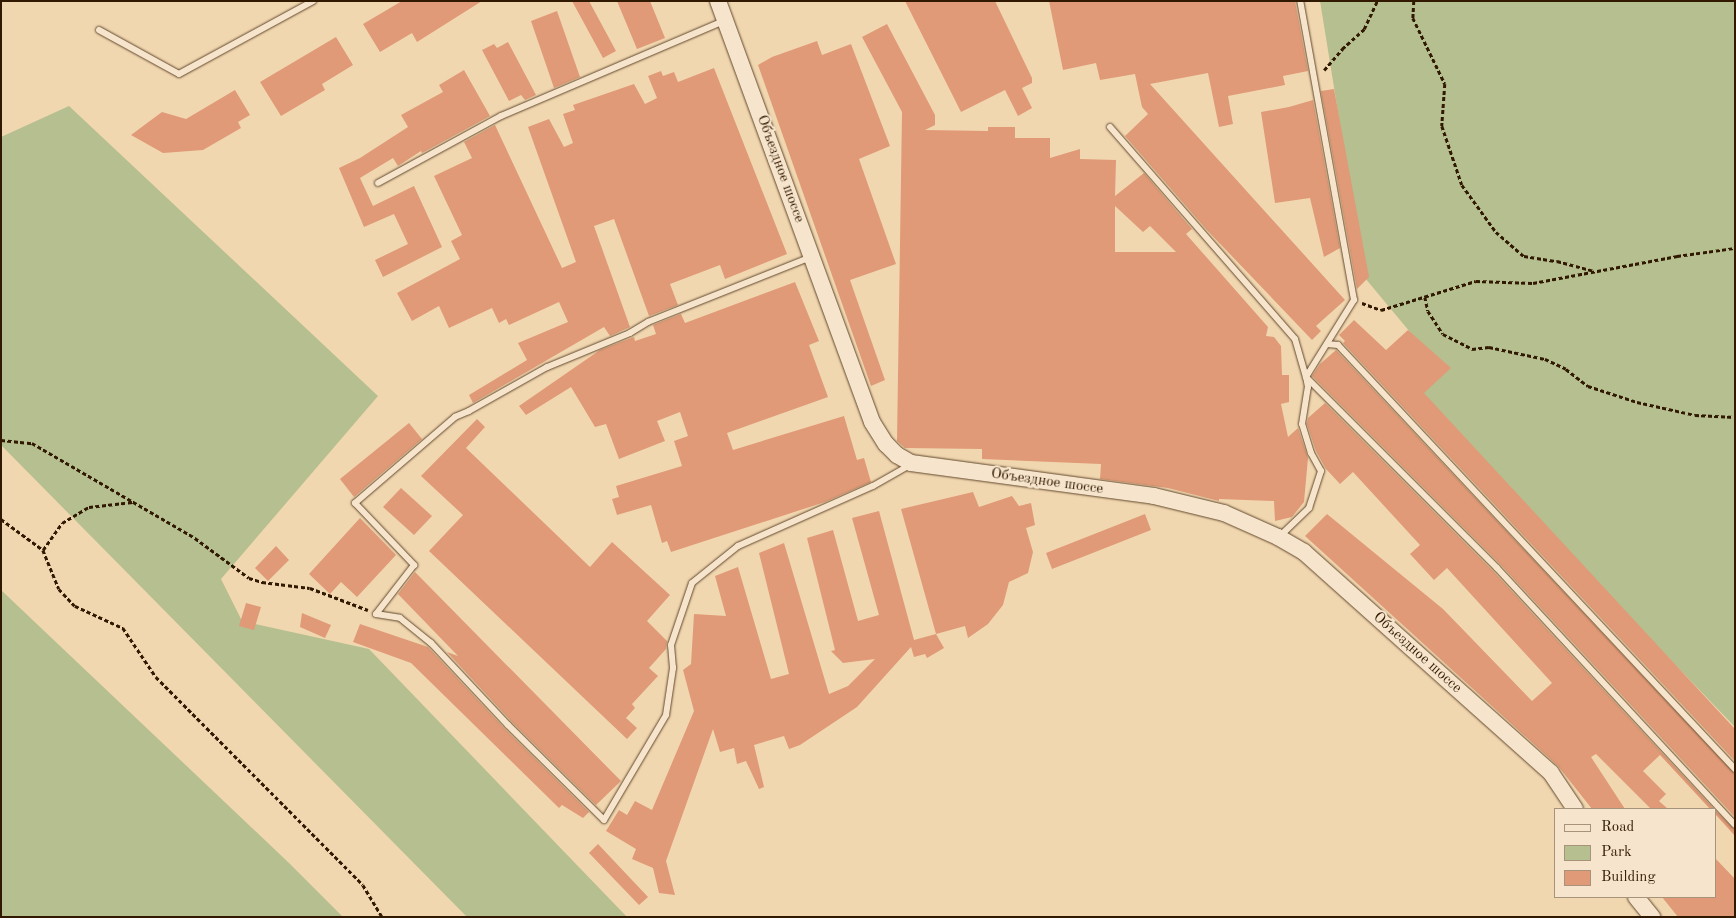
<!DOCTYPE html>
<meta charset="utf-8">
<style>
body{margin:0}
#map{position:relative;width:1736px;height:918px;overflow:hidden;background:#f1d7b0;font-family:"Old Standard TT",serif}
div>[style]{position:absolute}
[style*='--x']{left:calc(var(--x)*1px);top:calc(var(--y)*1px);width:calc(var(--w)*1px);rotate:calc(var(--a)*1deg)}
.green>*{inset:0;background:#b5bf8f}
.building>*{inset:0;background:#e09a77}
.path>*{height:2.5px;margin-top:-1.25px;transform-origin:0;background:repeating-linear-gradient(90deg,#311900 0 4px,transparent 0 6.5px)}
.roads{filter:drop-shadow(0 0 1px #61482c) drop-shadow(0 0 1px #61482c)}
.service>*{height:6px;margin:-3px;padding:0 3px;transform-origin:3px;border-radius:3px;background:#f6e5cc}
.tertiary>*{height:16px;margin:-8px;padding:0 8px;transform-origin:8px;border-radius:8px;background:#f6e5cc}
span{translate:-50% -50%;white-space:nowrap;text-align:center;line-height:1.15;-webkit-text-stroke:4px #f6e5cc;paint-order:stroke}
.street-label{font-size:15px;color:#311900}
.frame{position:absolute;inset:0;border:2px solid #311900;pointer-events:none}
.legend{position:absolute;left:1554px;top:808px;width:162px;height:90px;box-sizing:border-box;background:#f6e5cc;border:1px solid #a7937a;margin:0;padding:6px 9px;list-style:none;font-size:15px;color:#311900}
.legend li{display:flex;align-items:center;gap:10px;height:25px}
.legend b{width:25px;border:1px solid #a7937a}
</style>
<div id="map">
<div class="green">
<div style="clip-path:polygon(1320px 1px,1735px 1px,1735px 727px,1425px 404px,1420px 344px,1365px 278px)"></div>
<div style="clip-path:polygon(69px 106px,378px 396px,221px 579px,242px 621px,369px 649px,627px 917px,467px 917px,1px 445px,1px 137px)"></div>
<div style="clip-path:polygon(1px 590px,289px 863px,343px 917px,1px 917px)"></div>
</div>
<div class="building">
<div style="clip-path:polygon(402px 1px,482px 1px,417px 42px,412px 33px,380px 52px,363px 24px)"></div>
<div style="clip-path:polygon(572px 1px,589px 1px,616px 51px,603px 58px)"></div>
<div style="clip-path:polygon(617px 1px,650px 1px,665px 38px,637px 49px)"></div>
<div style="clip-path:polygon(905px 1px,995px 1px,1032px 78px,1032px 83px,1022px 88px,1032px 108px,1018px 116px,1005px 90px,961px 112px)"></div>
<div style="clip-path:polygon(1049px 1px,1295px 1px,1308px 71px,1283px 76px,1285px 85px,1228px 96px,1233px 124px,1219px 127px,1208px 73px,1150px 84px,1345px 300px,1316px 326px,1321px 331px,1312px 340px,1206px 229px,1125px 136px,1148px 114px,1142px 107px,1135px 74px,1100px 80px,1096px 63px,1063px 70px)"></div>
<div style="clip-path:polygon(557px 11px,580px 77px,554px 88px,531px 21px)"></div>
<div style="clip-path:polygon(evenodd,887px 24px,935px 115px,935px 125px,925px 130px,988px 131px,988px 127px,1015px 127px,1015px 138px,1050px 138px,1050px 158px,1080px 149px,1080px 159px,1116px 160px,1115px 196px,1144px 173px,1192px 229px,1186px 234px,1268px 327px,1266px 336px,1274px 337px,1281px 346px,1282px 375px,1289px 375px,1289px 402px,1281px 404px,1288px 437px,1298px 428px,1308px 458px,1304px 502px,1292px 517px,1275px 521px,1274px 501px,1219px 499px,1219px 501px,1168px 488px,1100px 479px,1101px 464px,982px 459px,982px 449px,905px 448px,897px 441px,902px 112px,862px 37px,887px 24px,1115px 206px,1143px 232px,1150px 226px,1176px 252px,1115px 252px,1115px 206px)"></div>
<div style="clip-path:polygon(336px 37px,353px 65px,322px 84px,325px 90px,281px 116px,260px 82px)"></div>
<div style="clip-path:polygon(817px 41px,822px 55px,851px 44px,890px 146px,859px 159px,896px 264px,850px 280px,885px 380px,871px 386px,758px 65px,772px 57px)"></div>
<div style="clip-path:polygon(508px 42px,536px 95px,525px 100px,521px 95px,509px 101px,482px 50px,494px 44px,497px 48px)"></div>
<div style="clip-path:polygon(714px 68px,787px 254px,725px 279px,720px 265px,670px 284px,678px 305px,649px 316px,614px 219px,594px 226px,630px 327px,610px 336px,604px 327px,473px 403px,469px 395px,527px 360px,518px 343px,568px 322px,559px 302px,509px 325px,506px 319px,499px 323px,492px 308px,449px 328px,439px 306px,412px 321px,397px 293px,460px 259px,451px 241px,462px 235px,434px 176px,472px 158px,464px 142px,495px 125px,562px 268px,576px 262px,528px 127px,549px 119px,564px 147px,573px 143px,563px 114px,575px 110px,573px 105px,634px 84px,645px 104px,657px 98px,648px 76px,661px 71px,663px 76px,674px 72px,678px 82px)"></div>
<div style="clip-path:polygon(464px 70px,490px 116px,422px 153px,421px 151px,398px 166px,393px 158px,360px 178px,373px 206px,414px 186px,442px 247px,383px 277px,375px 260px,408px 244px,394px 214px,364px 227px,339px 168px,360px 158px,408px 127px,401px 115px,443px 92px,439px 85px)"></div>
<div style="clip-path:polygon(1334px 89px,1369px 277px,1357px 289px,1321px 91px)"></div>
<div style="clip-path:polygon(235px 90px,250px 115px,238px 122px,241px 128px,203px 150px,163px 153px,131px 135px,162px 112px,186px 119px)"></div>
<div style="clip-path:polygon(1313px 100px,1340px 248px,1324px 257px,1310px 198px,1275px 203px,1261px 112px,1289px 107px)"></div>
<div style="clip-path:polygon(795px 282px,819px 341px,809px 345px,828px 397px,727px 433px,733px 450px,844px 416px,857px 460px,864px 458px,871px 482px,825px 502px,671px 552px,667px 541px,662px 543px,651px 505px,617px 515px,612px 499px,619px 497px,616px 486px,682px 466px,674px 441px,688px 436px,680px 412px,657px 421px,665px 441px,619px 459px,606px 424px,595px 427px,571px 387px,526px 415px,519px 406px,600px 350px,634px 337px,635px 341px,656px 334px,653px 325px,681px 314px,685px 323px)"></div>
<div style="clip-path:polygon(1354px 320px,1386px 350px,1408px 330px,1451px 368px,1424px 393px,1735px 729px,1735px 761px,1343px 343px,1345px 341px,1339px 335px)"></div>
<div style="clip-path:polygon(1336px 350px,1735px 774px,1735px 817px,1501px 565px,1312px 376px,1320px 364px)"></div>
<div style="clip-path:polygon(1325px 403px,1493px 571px,1714px 809px,1710px 809px,1660px 755px,1643px 771px,1666px 794px,1659px 801px,1668px 809px,1651px 809px,1596px 754px,1591px 757px,1625px 809px,1592px 809px,1558px 766px,1305px 536px,1327px 514px,1443px 609px,1532px 701px,1552px 683px,1447px 568px,1434px 580px,1410px 554px,1420px 545px,1353px 472px,1340px 484px,1326px 469px,1316px 451px,1307px 424px,1308px 418px)"></div>
<div style="clip-path:polygon(477px 419px,485px 427px,466px 448px,590px 567px,612px 542px,670px 595px,647px 621px,667px 641px,666px 649px,649px 668px,658px 676px,632px 704px,635px 708px,626px 718px,637px 728px,627px 739px,429px 551px,463px 515px,421px 476px)"></div>
<div style="clip-path:polygon(409px 423px,422px 439px,354px 497px,340px 479px)"></div>
<div style="clip-path:polygon(401px 488px,432px 516px,414px 535px,383px 507px)"></div>
<div style="clip-path:polygon(973px 492px,979px 507px,1012px 496px,1019px 506px,1031px 503px,1035px 525px,1026px 528px,1033px 552px,1028px 573px,1009px 582px,1003px 605px,988px 624px,968px 638px,965px 626px,936px 634px,901px 509px)"></div>
<div style="clip-path:polygon(879px 511px,914px 640px,936px 634px,944px 648px,927px 658px,925px 654px,914px 657px,911px 647px,857px 707px,800px 745px,789px 749px,784px 736px,754px 745px,764px 787px,759px 789px,746px 761px,737px 764px,734px 748px,720px 752px,713px 729px,666px 861px,675px 895px,659px 893px,653px 868px,632px 859px,636px 849px,606px 831px,619px 810px,627px 815px,635px 801px,652px 810px,694px 711px,683px 670px,691px 664px,694px 614px,726px 616px,715px 576px,738px 567px,771px 679px,789px 674px,759px 553px,784px 543px,829px 694px,848px 686px,875px 659px,843px 663px,831px 651px,835px 650px,807px 538px,833px 530px,858px 621px,879px 615px,852px 518px)"></div>
<div style="clip-path:polygon(1145px 514px,1151px 530px,1052px 569px,1046px 553px)"></div>
<div style="clip-path:polygon(360px 518px,396px 555px,357px 597px,341px 582px,330px 594px,309px 574px)"></div>
<div style="clip-path:polygon(276px 546px,289px 560px,268px 581px,255px 568px)"></div>
<div style="clip-path:polygon(415px 572px,621px 781px,596px 805px,512px 722px,447px 652px,458px 656px,398px 594px)"></div>
<div style="clip-path:polygon(246px 603px,261px 607px,254px 630px,239px 626px)"></div>
<div style="clip-path:polygon(302px 613px,331px 625px,325px 638px,300px 627px)"></div>
<div style="clip-path:polygon(360px 624px,428px 647px,504px 728px,589px 812px,583px 818px,562px 805px,559px 808px,411px 663px,353px 642px)"></div>
<div style="clip-path:polygon(1715px 810px,1735px 830px,1735px 836px,1715px 814px)"></div>
<div style="clip-path:polygon(598px 844px,648px 897px,639px 905px,589px 853px)"></div>
<div style="clip-path:polygon(1715px 858px,1735px 879px,1735px 917px,1678px 917px,1662px 897px,1715px 897px)"></div>
</div>
<div class="path">
<div style="--x:1414;--y:1;--w:17;--a:93"></div>
<div style="--x:1413;--y:18;--w:73;--a:64.1"></div>
<div style="--x:1445;--y:84;--w:42;--a:94.1"></div>
<div style="--x:1442;--y:126;--w:62;--a:71.3"></div>
<div style="--x:1462;--y:185;--w:58;--a:54.1"></div>
<div style="--x:1496;--y:232;--w:37;--a:41"></div>
<div style="--x:1524;--y:256;--w:33;--a:9"></div>
<div style="--x:1557;--y:261;--w:39;--a:15"></div>
<div style="--x:1324;--y:70;--w:28;--a:-49"></div>
<div style="--x:1342;--y:49;--w:30;--a:-42"></div>
<div style="--x:1364;--y:29;--w:31;--a:-65"></div>
<div style="--x:1425;--y:297;--w:14;--a:78"></div>
<div style="--x:1428;--y:311;--w:27;--a:57"></div>
<div style="--x:1443;--y:334;--w:33;--a:27"></div>
<div style="--x:1472;--y:349;--w:17;--a:-7"></div>
<div style="--x:1489;--y:347;--w:57;--a:12.1"></div>
<div style="--x:1545;--y:359;--w:23;--a:25"></div>
<div style="--x:1566;--y:369;--w:28;--a:38"></div>
<div style="--x:1588;--y:386;--w:52;--a:18.1"></div>
<div style="--x:1637;--y:402;--w:59;--a:12.6"></div>
<div style="--x:1695;--y:415;--w:40;--a:2.9"></div>
<div style="--x:1362;--y:303;--w:20;--a:20"></div>
<div style="--x:1381;--y:310;--w:99;--a:-17"></div>
<div style="--x:1476;--y:281;--w:57;--a:2"></div>
<div style="--x:1533;--y:283;--w:147;--a:-10.6"></div>
<div style="--x:1677;--y:256;--w:59;--a:-7.9"></div>
<div style="--x:1;--y:440;--w:31;--a:6"></div>
<div style="--x:32;--y:443;--w:189;--a:30.2"></div>
<div style="--x:195;--y:538;--w:67;--a:36.5"></div>
<div style="--x:249;--y:578;--w:14;--a:17"></div>
<div style="--x:262;--y:582;--w:48;--a:7.1"></div>
<div style="--x:310;--y:588;--w:62;--a:20.8"></div>
<div style="--x:1;--y:519;--w:52;--a:36.4"></div>
<div style="--x:43;--y:550;--w:42;--a:67.7"></div>
<div style="--x:59;--y:589;--w:23;--a:47"></div>
<div style="--x:75;--y:606;--w:53;--a:24.6"></div>
<div style="--x:123;--y:628;--w:59;--a:56"></div>
<div style="--x:156;--y:677;--w:293;--a:45.1"></div>
<div style="--x:363;--y:885;--w:37;--a:59"></div>
<div style="--x:43;--y:550;--w:33;--a:-55"></div>
<div style="--x:62;--y:523;--w:31;--a:-31"></div>
<div style="--x:89;--y:507;--w:44;--a:-6.5"></div>
</div>
<div class="roads">
<div class="service">
<div style="--x:99;--y:30;--w:91;--a:28.8"></div>
<div style="--x:179;--y:74;--w:153;--a:-28.6"></div>
<div style="--x:1110;--y:127;--w:281;--a:48.9"></div>
<div style="--x:1295;--y:339;--w:40;--a:74"></div>
<div style="--x:1306;--y:377;--w:270;--a:45"></div>
<div style="--x:1497;--y:568;--w:350;--a:47.2"></div>
<div style="--x:378;--y:183;--w:140;--a:-28.6"></div>
<div style="--x:501;--y:116;--w:242;--a:-23.1"></div>
<div style="--x:811;--y:257;--w:175;--a:158.3"></div>
<div style="--x:648;--y:322;--w:21;--a:149"></div>
<div style="--x:630;--y:333;--w:90;--a:157.7"></div>
<div style="--x:547;--y:367;--w:90;--a:150.6"></div>
<div style="--x:469;--y:411;--w:15;--a:157"></div>
<div style="--x:455;--y:417;--w:132;--a:139.3"></div>
<div style="--x:355;--y:503;--w:86;--a:46.4"></div>
<div style="--x:414;--y:565;--w:62;--a:127.8"></div>
<div style="--x:376;--y:614;--w:24;--a:9"></div>
<div style="--x:400;--y:618;--w:40;--a:39"></div>
<div style="--x:431;--y:643;--w:112;--a:46.8"></div>
<div style="--x:508;--y:725;--w:135;--a:44.7"></div>
<div style="--x:604;--y:820;--w:122;--a:-59.4"></div>
<div style="--x:666;--y:715;--w:48;--a:-81.5"></div>
<div style="--x:673;--y:668;--w:23;--a:-95"></div>
<div style="--x:671;--y:645;--w:65;--a:-71.3"></div>
<div style="--x:692;--y:583;--w:59;--a:-38.8"></div>
<div style="--x:738;--y:546;--w:148;--a:-24"></div>
<div style="--x:873;--y:486;--w:43;--a:-29.6"></div>
<div style="--x:1327;--y:344;--w:11;--a:5"></div>
<div style="--x:1338;--y:345;--w:581;--a:46.88"></div>
<div style="--x:1279;--y:537;--w:42;--a:-44"></div>
<div style="--x:1309;--y:508;--w:39;--a:-72"></div>
<div style="--x:1321;--y:471;--w:21;--a:-119"></div>
<div style="--x:1311;--y:453;--w:30;--a:-107"></div>
<div style="--x:1302;--y:424;--w:37;--a:-81"></div>
<div style="--x:1308;--y:387;--w:10;--a:-101"></div>
<div style="--x:1306;--y:377;--w:91;--a:-58.1"></div>
<div style="--x:1354;--y:300;--w:304;--a:-100.2"></div>
</div>
<div class="tertiary">
<div style="--x:718;--y:1;--w:448;--a:69.9"></div>
<div style="--x:872;--y:422;--w:26;--a:58"></div>
<div style="--x:886;--y:444;--w:16;--a:45"></div>
<div style="--x:897;--y:455;--w:16;--a:30"></div>
<div style="--x:911;--y:463;--w:245;--a:7.7"></div>
<div style="--x:1154;--y:496;--w:72;--a:13.7"></div>
<div style="--x:1224;--y:513;--w:59;--a:24"></div>
<div style="--x:1278;--y:537;--w:30;--a:30"></div>
<div style="--x:1304;--y:552;--w:331;--a:41.8"></div>
<div style="--x:1551;--y:773;--w:43;--a:56.3"></div>
<div style="--x:1636;--y:897;--w:26;--a:51"></div>
</div>
</div>
<div class="street-label">
<span style="left:780px;top:169px;rotate:70deg">Объездное шоссе</span>
<span style="left:1047px;top:482px;rotate:8deg">Объездное шоссе</span>
<span style="left:1417px;top:653px;rotate:42deg">Объездное шоссе</span>
</div>
<div class="frame"></div>
<ul class="legend">
<li><b style="height:6px;background:#f6e5cc"></b>Road</li>
<li><b style="height:14px;background:#b5bf8f"></b>Park</li>
<li><b style="height:14px;background:#e09a77"></b>Building</li>
</ul>
</div>
